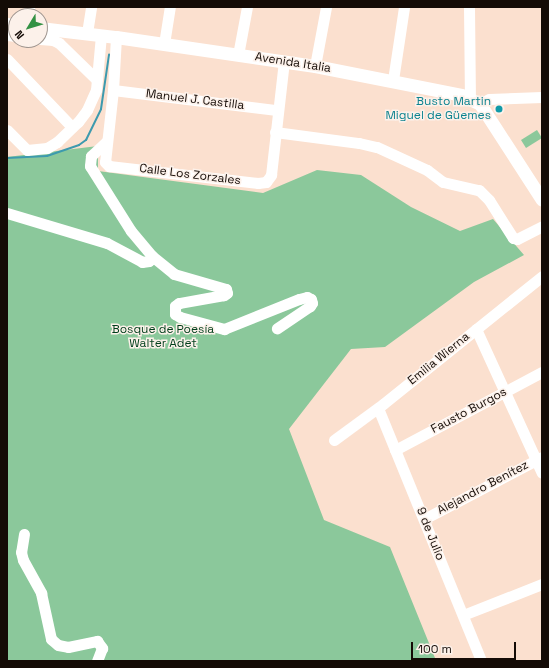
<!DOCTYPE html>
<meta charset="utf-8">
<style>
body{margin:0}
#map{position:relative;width:549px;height:668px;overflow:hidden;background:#fbe0cf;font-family:"Space Grotesk",sans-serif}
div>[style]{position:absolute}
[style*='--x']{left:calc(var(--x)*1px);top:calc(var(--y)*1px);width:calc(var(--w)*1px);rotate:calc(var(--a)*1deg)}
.green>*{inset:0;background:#8bc89b}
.stream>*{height:2px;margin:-1px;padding:0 1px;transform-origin:1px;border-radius:1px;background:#3d9aae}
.minor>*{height:11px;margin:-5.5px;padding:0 5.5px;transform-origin:5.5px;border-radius:5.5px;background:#fff}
.major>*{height:13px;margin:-6.5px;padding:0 6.5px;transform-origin:6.5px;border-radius:6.5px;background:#fff}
.dots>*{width:11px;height:11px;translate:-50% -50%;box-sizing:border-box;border:2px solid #fcf1ea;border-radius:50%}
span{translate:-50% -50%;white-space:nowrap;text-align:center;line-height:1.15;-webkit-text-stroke:3px #fcf1ea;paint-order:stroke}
.street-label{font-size:12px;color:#140b06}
.culture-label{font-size:12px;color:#0d838f}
.right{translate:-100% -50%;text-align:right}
.park-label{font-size:12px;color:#003f1b}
.frame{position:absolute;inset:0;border:8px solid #140b06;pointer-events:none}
.north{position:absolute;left:8px;top:8px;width:40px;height:40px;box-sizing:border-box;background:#fcf1ea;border:1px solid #9f958f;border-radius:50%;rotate:232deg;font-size:11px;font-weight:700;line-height:16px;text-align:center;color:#140b06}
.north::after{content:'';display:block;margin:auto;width:14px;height:18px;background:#339144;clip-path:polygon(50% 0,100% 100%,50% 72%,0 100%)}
.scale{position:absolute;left:411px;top:642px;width:105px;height:18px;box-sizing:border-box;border:2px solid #140b06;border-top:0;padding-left:5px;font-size:12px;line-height:14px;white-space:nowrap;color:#140b06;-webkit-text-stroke:3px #fcf1ea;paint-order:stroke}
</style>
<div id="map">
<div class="green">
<div style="clip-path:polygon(537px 130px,542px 138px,526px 148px,521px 140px)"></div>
<div style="clip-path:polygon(98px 146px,98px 171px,263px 193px,317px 170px,361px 175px,411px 207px,460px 231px,493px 219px,524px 255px,474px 282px,385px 347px,351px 349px,289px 429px,324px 520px,390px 547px,435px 658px,422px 661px,7px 661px,7px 157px)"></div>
</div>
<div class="stream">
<div style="--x:7;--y:158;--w:40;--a:-2.9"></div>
<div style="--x:47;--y:156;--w:34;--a:-19"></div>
<div style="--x:79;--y:145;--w:9;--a:-36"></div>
<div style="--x:86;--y:140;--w:34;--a:-64"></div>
<div style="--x:101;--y:109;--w:55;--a:-81.6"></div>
</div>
<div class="minor">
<div style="--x:29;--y:7;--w:9;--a:84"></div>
<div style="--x:469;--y:7;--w:91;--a:89.4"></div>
<div style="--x:87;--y:33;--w:26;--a:-81"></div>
<div style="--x:7;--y:35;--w:9;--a:6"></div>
<div style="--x:116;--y:37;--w:53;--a:93.2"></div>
<div style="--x:113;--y:90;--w:72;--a:96.3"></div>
<div style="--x:105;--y:162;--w:6;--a:45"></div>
<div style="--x:109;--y:166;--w:150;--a:6.5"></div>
<div style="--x:258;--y:183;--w:8;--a:-7"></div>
<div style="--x:266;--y:182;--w:9;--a:-54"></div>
<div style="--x:271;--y:175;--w:115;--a:-83.5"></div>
<div style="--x:40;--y:39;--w:13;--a:4"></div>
<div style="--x:53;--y:40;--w:7;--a:27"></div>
<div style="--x:59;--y:43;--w:52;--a:44.2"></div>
<div style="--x:164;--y:44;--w:37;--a:-81"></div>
<div style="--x:238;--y:55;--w:49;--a:-79.4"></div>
<div style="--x:7;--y:59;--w:94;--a:46.3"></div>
<div style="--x:315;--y:66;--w:60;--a:-79.4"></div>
<div style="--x:393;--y:80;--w:74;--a:-81.4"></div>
<div style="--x:113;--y:90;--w:165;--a:7"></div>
<div style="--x:480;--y:104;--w:10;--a:-29"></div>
<div style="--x:489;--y:99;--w:53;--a:-2.2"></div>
<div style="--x:7;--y:130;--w:28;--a:45"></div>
<div style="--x:27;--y:150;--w:20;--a:-6"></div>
<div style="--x:47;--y:148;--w:12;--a:-31"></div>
<div style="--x:57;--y:142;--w:29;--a:-44"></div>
<div style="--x:78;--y:122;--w:15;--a:-53"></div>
<div style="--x:87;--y:110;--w:22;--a:-66"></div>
<div style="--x:96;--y:90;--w:55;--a:-84.8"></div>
<div style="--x:275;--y:132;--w:85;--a:7.5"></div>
<div style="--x:359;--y:143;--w:18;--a:13"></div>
<div style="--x:377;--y:147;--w:55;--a:24.7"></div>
<div style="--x:427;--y:170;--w:20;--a:37"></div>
<div style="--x:443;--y:182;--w:37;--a:13"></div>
<div style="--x:479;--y:190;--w:14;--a:45"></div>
<div style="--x:489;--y:200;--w:45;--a:57.7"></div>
<div style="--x:513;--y:238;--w:4;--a:14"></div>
<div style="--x:517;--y:239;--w:28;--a:-27"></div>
<div style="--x:107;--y:141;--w:22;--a:137"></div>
<div style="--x:91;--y:156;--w:10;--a:96"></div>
<div style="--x:90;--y:166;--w:77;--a:57.8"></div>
<div style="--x:131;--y:231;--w:33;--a:50"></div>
<div style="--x:152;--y:256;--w:28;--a:39"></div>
<div style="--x:174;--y:274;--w:54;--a:16.1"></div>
<div style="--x:226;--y:289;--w:4;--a:76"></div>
<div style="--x:227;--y:293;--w:4;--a:146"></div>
<div style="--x:224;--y:295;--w:46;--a:169.9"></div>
<div style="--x:179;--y:303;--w:5;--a:143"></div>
<div style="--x:175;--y:306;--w:8;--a:90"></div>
<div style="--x:175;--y:314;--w:6;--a:31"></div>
<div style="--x:180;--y:317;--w:46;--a:15.3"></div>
<div style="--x:224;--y:329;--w:81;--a:-21.8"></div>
<div style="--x:299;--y:299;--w:8;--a:-14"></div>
<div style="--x:307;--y:297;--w:4;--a:27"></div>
<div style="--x:311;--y:299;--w:4;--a:76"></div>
<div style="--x:312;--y:303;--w:4;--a:124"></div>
<div style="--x:310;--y:306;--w:40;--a:146"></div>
<div style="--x:7;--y:213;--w:104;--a:16.7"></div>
<div style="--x:107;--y:243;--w:40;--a:28"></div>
<div style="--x:142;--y:262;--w:7;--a:-8"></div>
<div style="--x:149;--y:261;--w:6;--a:-59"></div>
<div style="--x:476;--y:329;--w:158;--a:65.4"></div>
<div style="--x:378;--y:408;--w:273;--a:67.8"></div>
<div style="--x:334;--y:440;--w:61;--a:-36.3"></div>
<div style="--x:383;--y:404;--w:204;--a:-38.8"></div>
<div style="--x:395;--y:450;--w:166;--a:-28"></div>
<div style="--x:424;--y:519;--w:133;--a:-27.7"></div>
<div style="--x:24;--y:534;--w:18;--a:99"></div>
<div style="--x:21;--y:552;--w:8;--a:76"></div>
<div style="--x:23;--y:560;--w:38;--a:61"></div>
<div style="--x:41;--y:593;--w:47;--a:77.7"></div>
<div style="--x:51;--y:639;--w:9;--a:41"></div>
<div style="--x:58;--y:645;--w:10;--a:11"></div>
<div style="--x:68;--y:647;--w:30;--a:-12"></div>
<div style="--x:97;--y:641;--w:9;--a:54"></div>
<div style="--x:102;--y:648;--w:14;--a:111"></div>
<div style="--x:463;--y:615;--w:85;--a:-21.4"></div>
</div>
<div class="major">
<div style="--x:7;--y:24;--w:9;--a:6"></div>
<div style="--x:40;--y:28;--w:77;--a:6.8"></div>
<div style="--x:116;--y:37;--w:201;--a:8.3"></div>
<div style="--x:315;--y:66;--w:149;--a:11.2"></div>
<div style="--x:461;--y:95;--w:21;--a:25"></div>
<div style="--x:480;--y:104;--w:114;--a:57.1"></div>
</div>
<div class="dots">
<div style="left:499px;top:109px;background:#0f9aa8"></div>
</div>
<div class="street-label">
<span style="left:293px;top:63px;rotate:9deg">Avenida Italia</span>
<span style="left:195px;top:100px;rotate:7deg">Manuel J. Castilla</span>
<span style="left:190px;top:175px;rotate:7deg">Calle Los Zorzales</span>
<span style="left:439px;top:359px;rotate:-39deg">Emilia Wierna</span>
<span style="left:469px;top:411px;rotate:-28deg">Fausto Burgos</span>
<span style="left:483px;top:488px;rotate:-28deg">Alejandro Benítez</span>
<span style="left:430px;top:534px;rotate:68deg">9 de Julio</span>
</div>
<div class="culture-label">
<span class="right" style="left:491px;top:109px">Busto Martin<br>Miguel de Güemes</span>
</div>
<div class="park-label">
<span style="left:163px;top:337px">Bosque de Poesía<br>Walter Adet</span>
</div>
<div class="frame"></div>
<div class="north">N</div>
<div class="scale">100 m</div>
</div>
